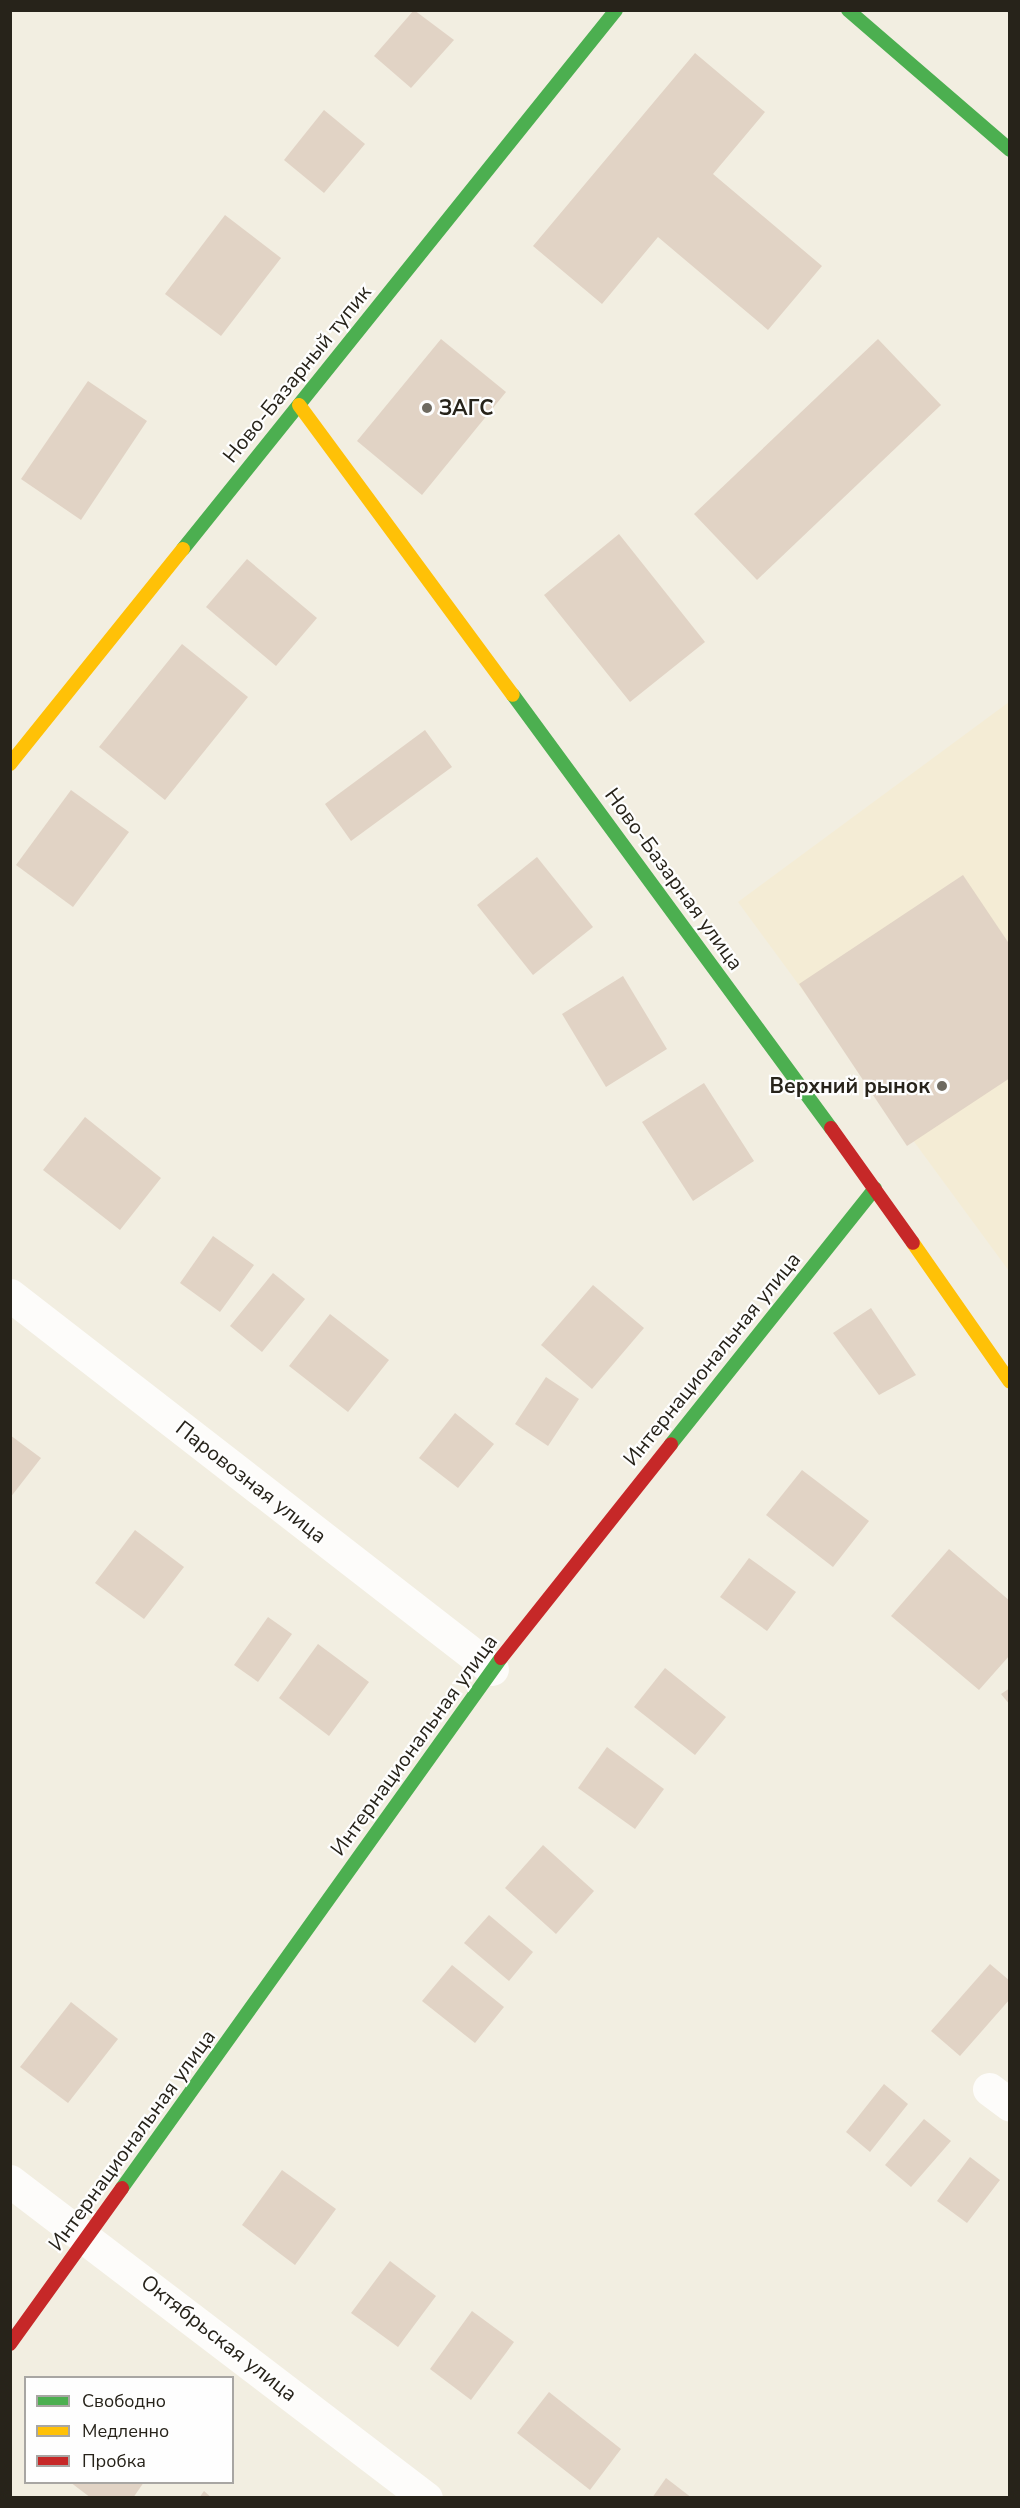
<!DOCTYPE html>
<meta charset="utf-8">
<style>
body{margin:0}
#map{position:relative;width:1020px;height:2508px;overflow:hidden;background:#f2eee1;font-family:"Nunito Sans",sans-serif}
div>[style]{position:absolute}
[style*='--x']{left:calc(var(--x)*1px);top:calc(var(--y)*1px);width:calc(var(--w)*1px);rotate:calc(var(--a)*1deg)}
.built>*{inset:0;background:#f4ecd5}
.building>*{inset:0;background:#e1d3c5}
.path>*{height:4px;margin-top:-2px;transform-origin:0;background:repeating-linear-gradient(90deg,#d3d2ce 0 3px,transparent 0 6px)}
.street>*{height:33px;margin:-16.5px;padding:0 16.5px;transform-origin:16.5px;border-radius:16.5px;background:#fdfcfa}
.fast>*{height:14px;margin:-7px;padding:0 7px;transform-origin:7px;border-radius:7px;background:#4caf50}
.slow>*{height:14px;margin:-7px;padding:0 7px;transform-origin:7px;border-radius:7px;background:#ffc107}
.jam>*{height:14px;margin:-7px;padding:0 7px;transform-origin:7px;border-radius:7px;background:#c62828}
.dots>*{width:16px;height:16px;translate:-50% -50%;box-sizing:border-box;border:3px solid #fefefe;border-radius:50%}
span{translate:-50% -50%;white-space:nowrap;text-align:center;line-height:1.15;-webkit-text-stroke:4.5px #fefefe;paint-order:stroke}
.street-label{font-size:21px;color:#27231a}
.poi-label{font-size:21px;color:#27231a;font-weight:700}
.left{translate:0 -50%;text-align:left}
.right{translate:-100% -50%;text-align:right}
.frame{position:absolute;inset:0;border:12px solid #27231a;pointer-events:none}
.legend{position:absolute;left:24px;top:2376px;width:210px;height:108px;box-sizing:border-box;background:#fefefe;border:2px solid #a8a6a3;margin:0;padding:8px 10px;list-style:none;font-size:18px;color:#27231a}
.legend li{display:flex;align-items:center;gap:12px;height:30px}
.legend b{width:30px;border:2px solid #a8a6a3}
</style>
<div id="map">
<div class="built">
<div style="clip-path:polygon(1009px 702px,1009px 1271px,738px 902px)"></div>
</div>
<div class="building">
<div style="clip-path:polygon(414px 10px,454px 40px,411px 88px,374px 56px)"></div>
<div style="clip-path:polygon(695px 53px,765px 112px,713px 174px,822px 266px,768px 330px,658px 237px,602px 304px,533px 246px)"></div>
<div style="clip-path:polygon(324px 110px,365px 144px,324px 193px,284px 160px)"></div>
<div style="clip-path:polygon(225px 215px,281px 258px,221px 336px,165px 294px)"></div>
<div style="clip-path:polygon(441px 339px,506px 392px,422px 495px,357px 441px)"></div>
<div style="clip-path:polygon(878px 339px,941px 405px,757px 580px,694px 514px)"></div>
<div style="clip-path:polygon(88px 381px,147px 421px,81px 520px,21px 479px)"></div>
<div style="clip-path:polygon(619px 534px,705px 642px,630px 702px,544px 595px)"></div>
<div style="clip-path:polygon(247px 559px,317px 618px,276px 666px,206px 607px)"></div>
<div style="clip-path:polygon(182px 644px,248px 697px,165px 800px,99px 747px)"></div>
<div style="clip-path:polygon(425px 730px,452px 767px,351px 841px,325px 804px)"></div>
<div style="clip-path:polygon(71px 790px,129px 832px,73px 907px,16px 865px)"></div>
<div style="clip-path:polygon(537px 857px,593px 927px,533px 975px,477px 905px)"></div>
<div style="clip-path:polygon(963px 875px,1010px 945px,1010px 1078px,907px 1146px,799px 984px)"></div>
<div style="clip-path:polygon(623px 976px,667px 1049px,606px 1087px,562px 1014px)"></div>
<div style="clip-path:polygon(704px 1083px,754px 1161px,693px 1201px,642px 1122px)"></div>
<div style="clip-path:polygon(85px 1117px,161px 1178px,120px 1230px,43px 1170px)"></div>
<div style="clip-path:polygon(213px 1236px,254px 1265px,220px 1312px,180px 1283px)"></div>
<div style="clip-path:polygon(273px 1273px,305px 1299px,262px 1352px,230px 1326px)"></div>
<div style="clip-path:polygon(593px 1285px,644px 1328px,592px 1389px,541px 1345px)"></div>
<div style="clip-path:polygon(871px 1308px,916px 1375px,879px 1395px,833px 1333px)"></div>
<div style="clip-path:polygon(330px 1314px,389px 1360px,348px 1412px,289px 1366px)"></div>
<div style="clip-path:polygon(546px 1377px,579px 1399px,548px 1446px,515px 1424px)"></div>
<div style="clip-path:polygon(455px 1413px,494px 1444px,458px 1488px,419px 1458px)"></div>
<div style="clip-path:polygon(10px 1435px,41px 1458px,10px 1498px)"></div>
<div style="clip-path:polygon(802px 1470px,869px 1521px,833px 1567px,766px 1515px)"></div>
<div style="clip-path:polygon(135px 1530px,184px 1567px,144px 1619px,95px 1583px)"></div>
<div style="clip-path:polygon(949px 1549px,1010px 1601px,1010px 1655px,979px 1690px,891px 1616px)"></div>
<div style="clip-path:polygon(749px 1558px,796px 1592px,767px 1631px,720px 1597px)"></div>
<div style="clip-path:polygon(268px 1617px,292px 1634px,258px 1682px,234px 1665px)"></div>
<div style="clip-path:polygon(318px 1644px,369px 1682px,329px 1736px,279px 1698px)"></div>
<div style="clip-path:polygon(665px 1668px,726px 1717px,695px 1755px,634px 1707px)"></div>
<div style="clip-path:polygon(1010px 1688px,1010px 1705px,1001px 1694px)"></div>
<div style="clip-path:polygon(607px 1747px,664px 1789px,635px 1829px,578px 1788px)"></div>
<div style="clip-path:polygon(543px 1845px,594px 1891px,556px 1934px,505px 1888px)"></div>
<div style="clip-path:polygon(489px 1915px,533px 1952px,509px 1981px,464px 1943px)"></div>
<div style="clip-path:polygon(990px 1964px,1010px 1981px,1010px 1999px,960px 2056px,931px 2031px)"></div>
<div style="clip-path:polygon(452px 1965px,504px 2007px,475px 2043px,422px 2001px)"></div>
<div style="clip-path:polygon(71px 2002px,118px 2039px,68px 2103px,20px 2067px)"></div>
<div style="clip-path:polygon(884px 2084px,908px 2104px,870px 2152px,846px 2132px)"></div>
<div style="clip-path:polygon(924px 2119px,951px 2141px,911px 2187px,885px 2165px)"></div>
<div style="clip-path:polygon(970px 2157px,1000px 2180px,967px 2223px,937px 2201px)"></div>
<div style="clip-path:polygon(282px 2170px,336px 2209px,295px 2265px,242px 2225px)"></div>
<div style="clip-path:polygon(390px 2261px,436px 2296px,398px 2347px,351px 2313px)"></div>
<div style="clip-path:polygon(472px 2311px,514px 2342px,471px 2400px,430px 2369px)"></div>
<div style="clip-path:polygon(549px 2392px,621px 2449px,590px 2490px,517px 2433px)"></div>
<div style="clip-path:polygon(666px 2478px,692px 2498px,652px 2498px)"></div>
<div style="clip-path:polygon(70px 2482px,144px 2482px,133px 2498px,91px 2498px)"></div>
<div style="clip-path:polygon(204px 2491px,212px 2498px,199px 2498px)"></div>
</div>
<div class="path">
<div style="--x:1008;--y:10;--w:3;--a:45"></div>
</div>
<div class="street">
<div style="--x:10;--y:1295;--w:610;--a:37.81"></div>
<div style="--x:989;--y:2089;--w:26;--a:37"></div>
<div style="--x:10;--y:2181;--w:523;--a:37.31"></div>
</div>
<div class="fast">
<div style="--x:848;--y:10;--w:214;--a:40.8"></div>
<div style="--x:183;--y:549;--w:691;--a:-51.22"></div>
<div style="--x:513;--y:695;--w:537;--a:53.71"></div>
<div style="--x:671;--y:1444;--w:327;--a:-51.4"></div>
<div style="--x:122;--y:2188;--w:652;--a:-54.43"></div>
</div>
<div class="slow">
<div style="--x:299;--y:405;--w:360;--a:53.6"></div>
<div style="--x:10;--y:764;--w:276;--a:-51.2"></div>
<div style="--x:913;--y:1243;--w:169;--a:55.1"></div>
</div>
<div class="jam">
<div style="--x:831;--y:1128;--w:141;--a:54.5"></div>
<div style="--x:501;--y:1658;--w:273;--a:-51.5"></div>
<div style="--x:10;--y:2344;--w:192;--a:-54.3"></div>
</div>
<div class="dots">
<div style="left:427px;top:408px;background:#6e6a60"></div>
<div style="left:942px;top:1086px;background:#6e6a60"></div>
</div>
<div class="street-label">
<span style="left:297px;top:374px;rotate:-51deg">Ново-Базарный тупик</span>
<span style="left:674px;top:879px;rotate:54deg">Ново-Базарная улица</span>
<span style="left:712px;top:1359px;rotate:-51deg">Интернациональная улица</span>
<span style="left:251px;top:1482px;rotate:38deg">Паровозная улица</span>
<span style="left:414px;top:1745px;rotate:-54deg">Интернациональная улица</span>
<span style="left:132px;top:2140px;rotate:-54deg">Интернациональная улица</span>
<span style="left:219px;top:2338px;rotate:38deg">Октябрьская улица</span>
</div>
<div class="poi-label">
<span class="left" style="left:439px;top:408px">ЗАГС</span>
<span class="right" style="left:930px;top:1086px">Верхний рынок</span>
</div>
<div class="frame"></div>
<ul class="legend">
<li><b style="height:8px;background:#4caf50"></b>Свободно</li>
<li><b style="height:8px;background:#ffc107"></b>Медленно</li>
<li><b style="height:8px;background:#c62828"></b>Пробка</li>
</ul>
</div>
